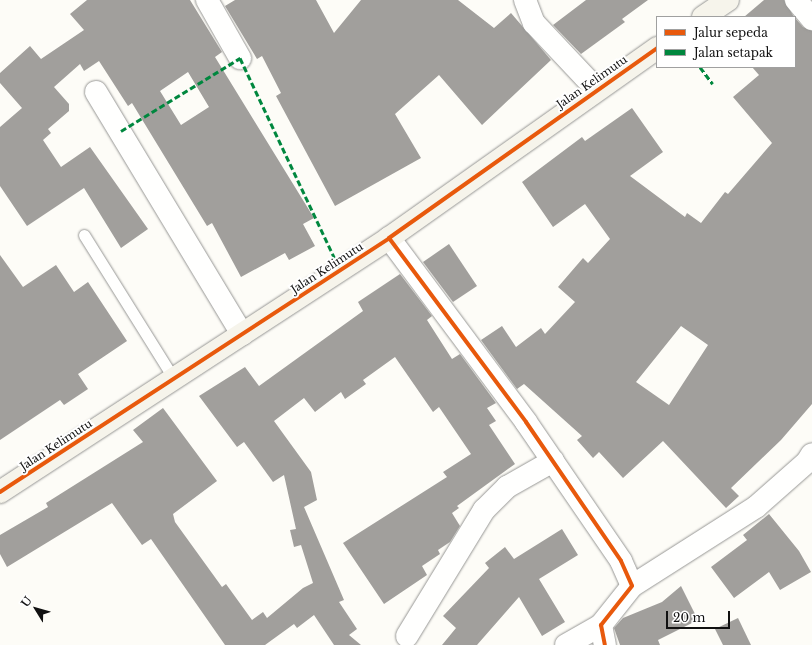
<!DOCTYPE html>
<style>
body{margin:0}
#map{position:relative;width:812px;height:645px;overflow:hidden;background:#fdfcf7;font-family:"Libre Baskerville",serif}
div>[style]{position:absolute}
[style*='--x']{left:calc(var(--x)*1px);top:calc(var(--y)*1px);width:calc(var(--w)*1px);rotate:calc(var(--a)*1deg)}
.building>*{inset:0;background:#a19f9c}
.roads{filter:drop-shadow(0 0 1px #979795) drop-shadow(0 0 1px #979795)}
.lane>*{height:11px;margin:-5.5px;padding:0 5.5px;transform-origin:5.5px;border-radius:5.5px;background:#fffffe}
.street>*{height:22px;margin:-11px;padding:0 11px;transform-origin:11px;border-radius:11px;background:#fffffe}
.secondary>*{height:22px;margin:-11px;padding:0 11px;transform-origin:11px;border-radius:11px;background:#f6f4eb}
.quiet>*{height:3px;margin-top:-1.5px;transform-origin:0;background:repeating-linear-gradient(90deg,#00873e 0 6px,transparent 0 9px)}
.cycleway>*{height:4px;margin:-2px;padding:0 2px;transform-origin:2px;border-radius:2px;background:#e8590c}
span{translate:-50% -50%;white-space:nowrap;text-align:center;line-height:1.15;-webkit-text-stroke:4px #fff;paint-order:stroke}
.street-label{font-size:11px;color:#111}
.legend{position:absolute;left:656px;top:16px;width:140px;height:52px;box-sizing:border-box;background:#fff;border:1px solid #a0a0a0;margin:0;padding:5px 7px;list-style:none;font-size:12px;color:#111}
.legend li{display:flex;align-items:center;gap:8px;height:20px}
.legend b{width:20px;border:1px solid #a0a0a0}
.north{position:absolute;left:16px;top:589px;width:40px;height:40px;-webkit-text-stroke:3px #fff;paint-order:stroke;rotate:307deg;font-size:11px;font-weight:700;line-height:16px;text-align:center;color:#111}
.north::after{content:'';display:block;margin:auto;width:14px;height:18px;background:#111;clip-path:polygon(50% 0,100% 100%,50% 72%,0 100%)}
.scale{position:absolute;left:666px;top:611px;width:64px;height:18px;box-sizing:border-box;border:2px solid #111;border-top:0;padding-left:5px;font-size:12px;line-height:14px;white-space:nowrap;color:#111;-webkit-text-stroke:3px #fff;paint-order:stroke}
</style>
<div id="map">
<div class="building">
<div style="clip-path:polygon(evenodd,87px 0,190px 0,222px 52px,215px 57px,314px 218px,303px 224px,315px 246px,289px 260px,285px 253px,241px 277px,212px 223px,207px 226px,132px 103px,128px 106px,99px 61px,84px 71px,80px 64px,54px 87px,69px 104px,69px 111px,48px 129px,51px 133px,43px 140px,61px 167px,90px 147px,148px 229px,121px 248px,84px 188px,27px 226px,0 186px,0 127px,22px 108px,0 83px,0 73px,30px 46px,41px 59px,84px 30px,70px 14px,87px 0,188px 72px,209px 107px,181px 125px,160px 91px,188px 72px)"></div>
<div style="clip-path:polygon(235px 0,316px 0,334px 33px,361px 0,458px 0,494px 28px,511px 13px,551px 60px,482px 125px,439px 75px,395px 114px,421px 158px,335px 206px,276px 96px,281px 93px,262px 56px,257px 59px,225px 6px)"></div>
<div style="clip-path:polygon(586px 0,648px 0,622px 19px,625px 22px,581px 54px,553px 25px)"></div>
<div style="clip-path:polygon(764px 0,784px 0,794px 17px,744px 17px)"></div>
<div style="clip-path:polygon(evenodd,795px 18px,803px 27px,812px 31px,812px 404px,781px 440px,731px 488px,739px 496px,726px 508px,663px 441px,623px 478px,599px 452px,593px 458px,577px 440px,582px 436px,524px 384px,517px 389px,481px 340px,502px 326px,516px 347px,541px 328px,545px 334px,575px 302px,558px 287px,583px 258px,588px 263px,610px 239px,585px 204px,553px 227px,522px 182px,582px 137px,585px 141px,632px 108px,663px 152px,630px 176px,685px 217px,687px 213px,701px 223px,725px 192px,728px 194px,772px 143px,733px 97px,759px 75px,752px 67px,795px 67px,795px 18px,681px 326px,708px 345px,669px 405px,636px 382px,681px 326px)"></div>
<div style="clip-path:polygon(449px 244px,477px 286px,453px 302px,423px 262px)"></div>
<div style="clip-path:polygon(0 255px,23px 287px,56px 265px,74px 292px,88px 282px,127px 341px,78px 374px,88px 389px,64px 405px,60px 400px,0 440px)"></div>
<div style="clip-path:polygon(400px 274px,432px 316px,427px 320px,452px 359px,460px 354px,496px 403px,487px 408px,496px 421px,489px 425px,515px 464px,457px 506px,459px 508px,452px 513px,460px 526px,450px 542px,438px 550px,440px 554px,422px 566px,427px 575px,384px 604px,343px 543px,447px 477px,443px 472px,471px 454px,439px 407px,433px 412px,395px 357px,363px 380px,366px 384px,345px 399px,341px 392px,315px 412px,304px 398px,274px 421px,311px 472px,317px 500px,304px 507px,344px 600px,339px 602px,357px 629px,349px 635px,361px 645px,334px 645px,314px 615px,297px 628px,294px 624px,265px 645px,225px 645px,151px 539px,142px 545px,112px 503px,7px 567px,0 554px,0 535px,48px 507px,46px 503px,143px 442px,133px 430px,163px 408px,217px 481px,173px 514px,175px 522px,222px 587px,226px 584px,252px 620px,263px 612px,267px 618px,303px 588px,313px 583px,301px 545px,294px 547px,290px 530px,296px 529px,284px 475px,273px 482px,244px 442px,237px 447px,199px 396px,245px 367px,259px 386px,363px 311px,358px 302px)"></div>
<div style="clip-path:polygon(769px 514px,799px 551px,811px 572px,780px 590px,769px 572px,734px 598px,711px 567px,747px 540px,743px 535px)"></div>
<div style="clip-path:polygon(562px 529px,578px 555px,539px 579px,565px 622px,542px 636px,519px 597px,477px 645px,442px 645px,456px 628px,443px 616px,489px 568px,485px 563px,505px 547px,514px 559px)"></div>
<div style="clip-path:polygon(681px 586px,698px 620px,658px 640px,660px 645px,620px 645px,614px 628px,623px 618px,662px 602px)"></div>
<div style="clip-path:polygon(738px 618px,751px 645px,723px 645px,715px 629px)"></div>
</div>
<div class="roads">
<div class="lane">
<div style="--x:84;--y:235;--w:170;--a:58"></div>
</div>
<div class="street">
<div style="--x:207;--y:0;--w:67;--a:60.4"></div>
<div style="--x:525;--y:0;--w:25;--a:69"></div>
<div style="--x:534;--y:23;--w:91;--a:46.8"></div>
<div style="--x:796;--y:0;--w:25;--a:50"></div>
<div style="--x:96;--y:92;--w:283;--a:58.9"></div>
<div style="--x:389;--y:238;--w:229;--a:53.3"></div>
<div style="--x:526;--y:422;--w:168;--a:55.6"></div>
<div style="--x:621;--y:561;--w:27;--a:66"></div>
<div style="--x:632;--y:586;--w:50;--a:128.5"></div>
<div style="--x:601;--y:625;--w:20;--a:79"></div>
<div style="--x:632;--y:586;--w:147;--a:-32.5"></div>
<div style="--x:756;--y:507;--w:68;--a:-41.4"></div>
<div style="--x:807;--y:462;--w:9;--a:-58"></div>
<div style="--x:407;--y:636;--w:148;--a:-58.6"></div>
<div style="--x:484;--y:510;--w:33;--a:-45"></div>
<div style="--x:507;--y:487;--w:53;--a:-29.5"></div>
<div style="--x:566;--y:645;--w:40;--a:-29.7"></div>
</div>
<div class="secondary">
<div style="--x:703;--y:17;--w:30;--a:-34"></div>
<div style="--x:0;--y:492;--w:465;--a:-33.1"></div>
<div style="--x:389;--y:238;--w:329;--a:-35.3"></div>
</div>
</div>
<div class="quiet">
<div style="--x:700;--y:67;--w:21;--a:53"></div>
<div style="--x:121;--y:131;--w:140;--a:-31.5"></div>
<div style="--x:240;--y:58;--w:234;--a:64.7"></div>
</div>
<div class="cycleway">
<div style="--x:389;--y:238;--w:229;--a:53.3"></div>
<div style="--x:526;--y:422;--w:168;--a:55.6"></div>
<div style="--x:621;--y:561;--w:27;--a:66"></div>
<div style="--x:632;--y:586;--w:50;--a:128.5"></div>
<div style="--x:601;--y:625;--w:20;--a:79"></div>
<div style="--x:0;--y:492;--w:465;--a:-33.1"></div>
<div style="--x:389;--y:238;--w:329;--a:-35.3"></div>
</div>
<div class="street-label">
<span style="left:592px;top:82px;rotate:-35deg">Jalan Kelimutu</span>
<span style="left:327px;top:268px;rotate:-33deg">Jalan Kelimutu</span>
<span style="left:56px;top:445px;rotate:-33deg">Jalan Kelimutu</span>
</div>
<ul class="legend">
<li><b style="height:5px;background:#e8590c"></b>Jalur sepeda</li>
<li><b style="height:5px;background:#00873e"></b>Jalan setapak</li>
</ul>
<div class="north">U</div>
<div class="scale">20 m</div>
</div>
